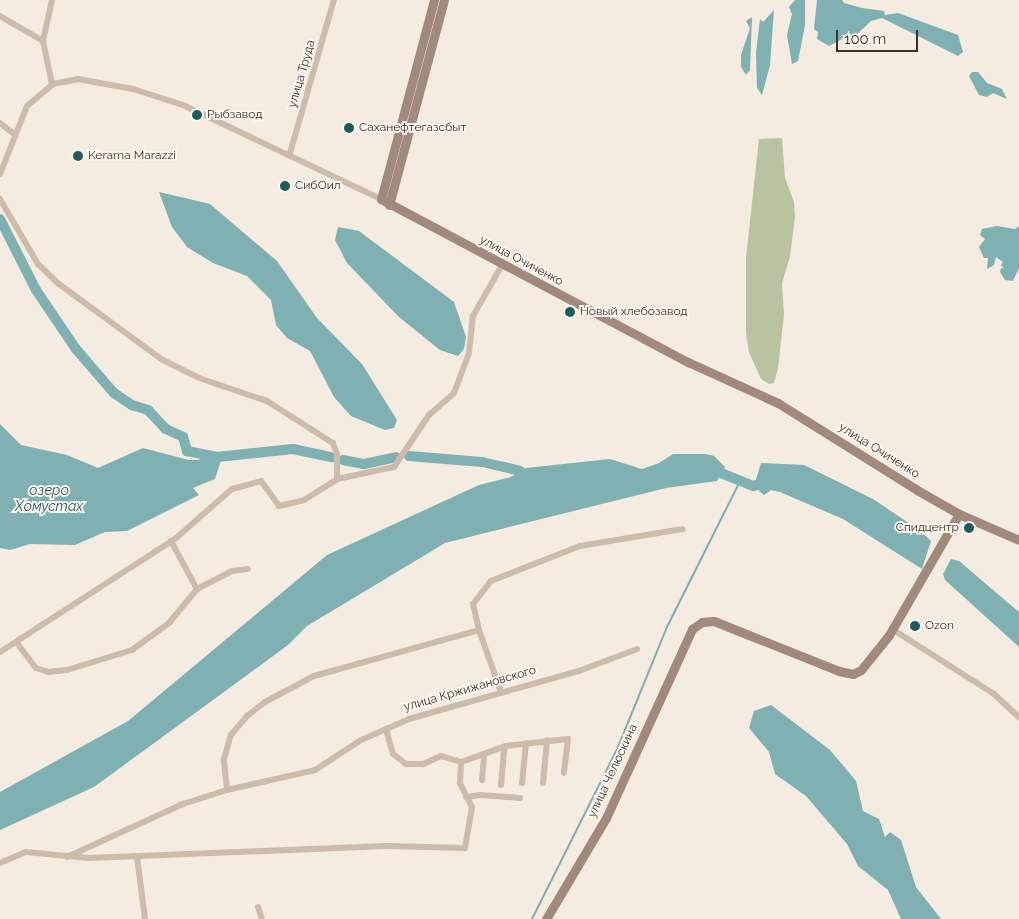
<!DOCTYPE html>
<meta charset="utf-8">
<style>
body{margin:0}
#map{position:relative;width:1019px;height:919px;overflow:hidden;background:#f4ebe1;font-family:Raleway,sans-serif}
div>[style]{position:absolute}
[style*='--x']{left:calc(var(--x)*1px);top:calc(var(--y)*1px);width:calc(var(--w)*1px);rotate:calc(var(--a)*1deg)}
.green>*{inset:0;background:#b8c4a0}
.water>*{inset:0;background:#7fb0b2}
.stream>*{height:2px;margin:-1px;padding:0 1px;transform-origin:1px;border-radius:1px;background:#7fb0b2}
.river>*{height:10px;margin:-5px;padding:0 5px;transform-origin:5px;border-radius:5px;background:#7fb0b2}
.street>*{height:6px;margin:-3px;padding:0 3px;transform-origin:3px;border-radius:3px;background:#cdbbac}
.secondary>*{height:9px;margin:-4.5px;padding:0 4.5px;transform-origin:4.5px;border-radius:4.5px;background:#a18a7d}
.dots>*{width:14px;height:14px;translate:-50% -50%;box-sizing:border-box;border:2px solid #fbf5ee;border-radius:50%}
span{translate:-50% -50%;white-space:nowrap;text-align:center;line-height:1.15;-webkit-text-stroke:4px #fbf5ee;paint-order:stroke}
.street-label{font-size:12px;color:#3b302b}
.poi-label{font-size:12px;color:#3b302b}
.left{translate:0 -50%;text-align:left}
.right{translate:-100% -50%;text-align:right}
.water-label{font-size:14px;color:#1f5a5e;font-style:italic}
.scale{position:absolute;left:836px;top:30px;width:82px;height:22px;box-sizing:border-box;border:2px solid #3b302b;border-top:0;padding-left:6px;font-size:15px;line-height:18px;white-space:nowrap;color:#3b302b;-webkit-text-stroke:4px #fbf5ee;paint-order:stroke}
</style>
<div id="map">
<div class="green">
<div style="clip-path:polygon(782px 138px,785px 178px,794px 202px,795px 217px,790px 257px,782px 283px,784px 314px,778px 369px,774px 383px,769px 384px,761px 379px,749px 352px,746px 333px,746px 258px,759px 139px)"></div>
</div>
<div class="water">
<div style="clip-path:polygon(795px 0,805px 0,805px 25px,798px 61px,792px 64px,787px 35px,792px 14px,789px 7px)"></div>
<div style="clip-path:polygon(817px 0,842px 0,844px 3px,862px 8px,884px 11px,885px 15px,898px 13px,958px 35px,963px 52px,958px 56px,882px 18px,871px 21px,851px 40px,844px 38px,829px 46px,817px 39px,818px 32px,814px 29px)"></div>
<div style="clip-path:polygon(774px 10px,770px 65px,762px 95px,757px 88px,756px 53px,760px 19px,763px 22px)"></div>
<div style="clip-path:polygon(752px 17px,750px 70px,746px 75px,741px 67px,741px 55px,750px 28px,746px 21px)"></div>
<div style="clip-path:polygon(972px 72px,978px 72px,987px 83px,1002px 89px,1007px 99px,993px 93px,987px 97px,979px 95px,969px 76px)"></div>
<div style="clip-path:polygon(159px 192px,210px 204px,277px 261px,317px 318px,362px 364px,397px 420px,394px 428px,385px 430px,351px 416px,334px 397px,310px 351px,287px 338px,276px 325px,271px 300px,247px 276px,213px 263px,187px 247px,172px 227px)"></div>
<div style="clip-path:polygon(997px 226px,1015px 229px,1019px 226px,1019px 268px,1013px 281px,1005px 280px,1000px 272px,1001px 268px,1004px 269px,1001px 265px,1003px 262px,996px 257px,994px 265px,987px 269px,988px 258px,984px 258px,979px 247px,985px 239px,980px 235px,982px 229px)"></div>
<div style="clip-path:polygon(338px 227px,359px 231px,454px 302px,466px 337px,464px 349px,458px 356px,440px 350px,399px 317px,347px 263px,335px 240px)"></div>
<div style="clip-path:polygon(0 424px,21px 445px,67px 455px,98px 468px,143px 448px,189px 460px,198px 460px,214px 453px,222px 457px,215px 479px,193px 488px,199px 495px,127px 531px,105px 532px,75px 545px,30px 544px,10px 550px,0 548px)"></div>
<div style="clip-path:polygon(673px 454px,705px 454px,714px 456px,725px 467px,717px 481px,666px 488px,445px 543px,307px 626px,288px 645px,94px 787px,0 830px,0 792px,128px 721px,327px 555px,479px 485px,511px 477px,526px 468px,610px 459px,642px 469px,659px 463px)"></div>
<div style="clip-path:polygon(761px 463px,804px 465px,873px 499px,922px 532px,931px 541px,922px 569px,843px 519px,780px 492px,771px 490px,764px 495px,754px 486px)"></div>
<div style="clip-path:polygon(951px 559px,959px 561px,1019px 612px,1019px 647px,945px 580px,943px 574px)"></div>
<div style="clip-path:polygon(771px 705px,830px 750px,856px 781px,863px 811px,879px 819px,885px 837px,890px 832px,901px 840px,916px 887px,941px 919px,901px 919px,888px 890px,858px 866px,847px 844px,806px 796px,775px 774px,769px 752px,749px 728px,754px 711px)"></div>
</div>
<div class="stream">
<div style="--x:532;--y:919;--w:192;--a:-63.4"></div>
<div style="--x:618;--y:747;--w:130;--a:-67.8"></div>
<div style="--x:667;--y:627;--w:165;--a:-63.4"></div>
</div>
<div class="river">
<div style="--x:0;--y:219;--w:80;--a:63.1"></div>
<div style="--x:36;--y:290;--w:71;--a:55.9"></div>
<div style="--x:76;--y:349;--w:58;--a:49.2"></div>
<div style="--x:114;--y:393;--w:22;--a:34"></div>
<div style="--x:132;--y:405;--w:17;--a:17"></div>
<div style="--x:148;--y:410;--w:26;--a:47"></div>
<div style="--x:166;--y:429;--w:19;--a:25"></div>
<div style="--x:183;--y:437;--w:15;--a:74"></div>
<div style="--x:187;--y:451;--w:31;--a:11"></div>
<div style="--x:217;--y:457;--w:76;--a:-6"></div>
<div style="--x:293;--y:449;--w:40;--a:12"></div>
<div style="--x:409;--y:456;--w:73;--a:4.7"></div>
<div style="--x:482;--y:462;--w:39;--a:13"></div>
<div style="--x:343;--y:460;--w:21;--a:11"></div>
<div style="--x:364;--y:464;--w:33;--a:-12"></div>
<div style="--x:721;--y:473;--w:35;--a:22"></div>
<div style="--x:754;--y:486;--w:13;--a:-23"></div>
</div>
<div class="street">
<div style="--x:52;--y:0;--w:42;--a:102.4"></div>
<div style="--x:43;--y:41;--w:44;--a:78.2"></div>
<div style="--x:0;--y:16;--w:50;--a:30.2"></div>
<div style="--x:0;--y:123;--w:18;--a:38"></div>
<div style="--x:290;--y:153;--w:159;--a:-74"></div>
<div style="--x:0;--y:174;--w:73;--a:-68.3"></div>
<div style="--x:27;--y:106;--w:34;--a:-40"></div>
<div style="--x:53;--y:84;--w:25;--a:-11"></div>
<div style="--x:78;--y:79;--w:56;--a:10.3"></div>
<div style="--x:133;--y:89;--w:52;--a:17.7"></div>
<div style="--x:183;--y:105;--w:219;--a:25.4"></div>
<div style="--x:0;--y:199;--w:75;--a:59.7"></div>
<div style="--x:38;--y:264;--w:29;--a:44"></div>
<div style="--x:59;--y:284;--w:127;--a:36.3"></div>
<div style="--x:161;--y:359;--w:42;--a:26.6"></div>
<div style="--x:199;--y:378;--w:72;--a:18.7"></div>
<div style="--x:267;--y:401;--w:78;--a:32.5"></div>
<div style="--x:333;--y:443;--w:12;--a:70"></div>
<div style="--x:337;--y:454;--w:25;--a:90"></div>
<div style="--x:171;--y:541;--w:55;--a:61.6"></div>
<div style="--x:892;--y:629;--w:121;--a:32.5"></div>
<div style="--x:994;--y:694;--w:34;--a:43"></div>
<div style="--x:479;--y:630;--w:27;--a:-103"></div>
<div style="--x:473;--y:604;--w:29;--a:-52"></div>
<div style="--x:491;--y:581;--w:96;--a:-21.5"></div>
<div style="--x:580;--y:546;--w:104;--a:-9.4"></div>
<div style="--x:17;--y:643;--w:31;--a:53"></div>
<div style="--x:36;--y:668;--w:13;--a:18"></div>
<div style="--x:48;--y:672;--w:19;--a:-6"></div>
<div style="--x:67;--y:670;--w:68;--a:-17.1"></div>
<div style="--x:132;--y:650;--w:46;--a:-36.1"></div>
<div style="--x:169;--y:623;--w:44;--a:-50.5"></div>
<div style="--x:197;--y:589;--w:39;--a:-27"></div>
<div style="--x:232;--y:571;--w:16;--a:-7"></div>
<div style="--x:0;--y:652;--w:210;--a:-32.9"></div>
<div style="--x:176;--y:538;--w:74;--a:-41.2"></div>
<div style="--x:232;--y:489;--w:30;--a:-15"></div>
<div style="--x:261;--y:481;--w:31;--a:54"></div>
<div style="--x:279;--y:506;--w:26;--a:-13"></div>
<div style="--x:304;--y:500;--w:39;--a:-32"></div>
<div style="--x:337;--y:479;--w:58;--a:-11.9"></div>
<div style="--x:394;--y:467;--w:63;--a:-56.1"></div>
<div style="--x:429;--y:415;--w:33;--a:-41"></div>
<div style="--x:454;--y:393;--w:43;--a:-69.4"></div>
<div style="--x:469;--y:353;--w:37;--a:-84"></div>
<div style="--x:473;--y:316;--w:59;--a:-60.4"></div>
<div style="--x:461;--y:762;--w:48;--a:-19.6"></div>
<div style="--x:506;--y:746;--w:62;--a:-6.4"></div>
<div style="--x:568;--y:739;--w:34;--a:97"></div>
<div style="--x:482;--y:780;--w:25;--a:-85"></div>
<div style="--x:522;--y:783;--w:40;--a:-84.3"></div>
<div style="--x:543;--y:783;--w:43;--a:-84.7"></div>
<div style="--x:501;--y:785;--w:37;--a:-85"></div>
<div style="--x:227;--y:790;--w:31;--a:-96"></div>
<div style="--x:224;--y:759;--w:25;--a:-74"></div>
<div style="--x:231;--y:735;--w:25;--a:-50"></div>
<div style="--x:247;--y:716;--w:23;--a:-38"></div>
<div style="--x:265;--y:702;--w:55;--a:-28"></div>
<div style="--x:314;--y:676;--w:171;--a:-15.6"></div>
<div style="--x:479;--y:630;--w:66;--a:70.5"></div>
<div style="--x:466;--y:797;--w:14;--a:-8"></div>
<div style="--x:480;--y:795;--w:40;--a:4.3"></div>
<div style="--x:67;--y:857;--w:128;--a:-24.6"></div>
<div style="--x:183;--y:804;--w:46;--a:-17.7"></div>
<div style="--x:227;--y:790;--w:90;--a:-12.8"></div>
<div style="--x:315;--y:770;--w:55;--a:-33.1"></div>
<div style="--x:361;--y:740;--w:52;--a:-23.6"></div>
<div style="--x:409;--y:719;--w:177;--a:-15.8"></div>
<div style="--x:579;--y:671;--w:62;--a:-20.8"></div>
<div style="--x:137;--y:857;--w:63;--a:82.6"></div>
<div style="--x:0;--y:863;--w:28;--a:-23"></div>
<div style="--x:26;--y:852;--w:63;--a:5.4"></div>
<div style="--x:89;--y:858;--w:297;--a:-2.3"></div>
<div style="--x:386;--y:846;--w:79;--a:1.5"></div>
<div style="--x:465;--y:848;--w:42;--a:-80.3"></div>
<div style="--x:472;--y:807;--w:27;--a:-117"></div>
<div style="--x:460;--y:783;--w:21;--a:-87"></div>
<div style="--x:461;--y:762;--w:21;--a:-163"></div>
<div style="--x:441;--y:756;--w:20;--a:156"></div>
<div style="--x:423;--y:764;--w:17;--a:180"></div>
<div style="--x:406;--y:764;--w:16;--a:-142"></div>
<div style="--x:393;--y:754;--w:26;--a:-106"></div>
<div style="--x:258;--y:907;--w:13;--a:72"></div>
</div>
<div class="secondary">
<div style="--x:434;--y:0;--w:206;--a:104.9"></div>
<div style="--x:381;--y:199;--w:348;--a:28"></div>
<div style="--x:688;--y:362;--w:99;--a:24.5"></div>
<div style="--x:778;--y:403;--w:164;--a:32"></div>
<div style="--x:917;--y:490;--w:48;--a:29.7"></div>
<div style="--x:959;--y:514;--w:65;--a:23.4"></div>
<div style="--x:389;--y:205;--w:212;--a:-75"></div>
<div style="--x:546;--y:919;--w:117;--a:-59.3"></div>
<div style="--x:606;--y:818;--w:208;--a:-65.5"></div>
<div style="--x:692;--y:629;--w:12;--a:-35"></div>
<div style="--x:702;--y:622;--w:12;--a:-5"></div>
<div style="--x:714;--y:621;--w:135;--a:21.8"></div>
<div style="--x:839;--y:671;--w:14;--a:12"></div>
<div style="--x:853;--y:674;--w:9;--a:-27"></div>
<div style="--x:861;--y:670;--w:45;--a:-51.3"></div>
<div style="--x:889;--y:635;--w:140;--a:-60"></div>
</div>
<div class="dots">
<div style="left:197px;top:115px;background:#1f5a5e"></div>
<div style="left:349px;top:128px;background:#1f5a5e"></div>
<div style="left:78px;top:156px;background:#1f5a5e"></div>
<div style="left:285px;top:186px;background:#1f5a5e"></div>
<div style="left:570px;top:312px;background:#1f5a5e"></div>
<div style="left:969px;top:528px;background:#1f5a5e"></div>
<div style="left:915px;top:626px;background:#1f5a5e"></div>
</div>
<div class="street-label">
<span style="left:302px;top:74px;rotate:-74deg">улица Труда</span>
<span style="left:521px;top:261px;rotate:28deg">улица Очиченко</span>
<span style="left:879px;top:451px;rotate:32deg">улица Очиченко</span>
<span style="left:470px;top:689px;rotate:-16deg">улица Кржижановского</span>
<span style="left:613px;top:771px;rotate:-65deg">улица Челюскина</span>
</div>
<div class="poi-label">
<span class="left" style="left:207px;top:115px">Рыбзавод</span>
<span class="left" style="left:359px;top:128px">Саханефтегазсбыт</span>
<span class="left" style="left:88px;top:156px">Kerama Marazzi</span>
<span class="left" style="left:295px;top:186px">СибОил</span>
<span class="left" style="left:580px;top:312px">Новый хлебозавод</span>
<span class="right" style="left:959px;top:528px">Спидцентр</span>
<span class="left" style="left:925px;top:626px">Ozon</span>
</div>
<div class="water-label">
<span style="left:49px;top:498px">озеро<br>Хомустах</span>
</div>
<div class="scale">100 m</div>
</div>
